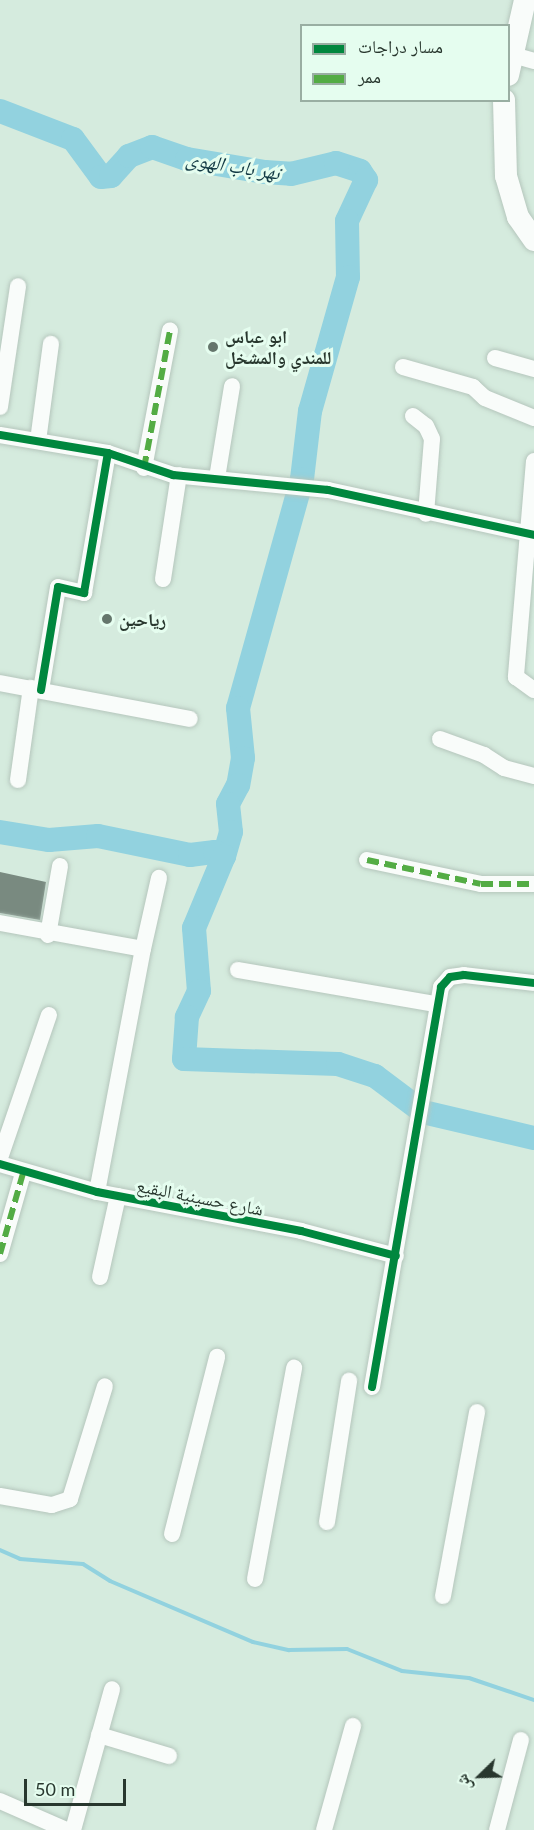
<!DOCTYPE html>
<meta charset="utf-8">
<style>
body{margin:0}
#map{position:relative;width:534px;height:1830px;overflow:hidden;background:#d5ebde;font-family:Lato,"Noto Naskh Arabic",sans-serif}
div>[style]{position:absolute}
[style*='--x']{left:calc(var(--x)*1px);top:calc(var(--y)*1px);width:calc(var(--w)*1px);rotate:calc(var(--a)*1deg)}
.stream>*{height:4px;margin:-2px;padding:0 2px;transform-origin:2px;border-radius:2px;background:#92d2df}
.river>*{height:24px;margin:-12px;padding:0 12px;transform-origin:12px;border-radius:12px;background:#92d2df}
.building>*{inset:0;background:#798a80}
.roads{filter:drop-shadow(0 0 2px #b5c6bc) drop-shadow(0 0 2px #b5c6bc)}
.minor>*{height:16px;margin:-8px;padding:0 8px;transform-origin:8px;border-radius:8px;background:#f9fcfa}
.secondary>*{height:22px;margin:-11px;padding:0 11px;transform-origin:11px;border-radius:11px;background:#f9fcfa}
.quiet>*{height:6px;margin-top:-3px;transform-origin:0;background:repeating-linear-gradient(90deg,#53ac44 0 12px,transparent 0 18px)}
.cycleway>*{height:8px;margin:-4px;padding:0 4px;transform-origin:4px;border-radius:4px;background:#00873e}
.dots>*{width:16px;height:16px;translate:-50% -50%;box-sizing:border-box;border:3px solid #e5fdef;border-radius:50%}
span{translate:-50% -50%;white-space:nowrap;text-align:center;line-height:1.15;-webkit-text-stroke:6px #e5fdef;paint-order:stroke}
.poi-label{font-size:18px;color:#28372e;font-weight:700}
.left{translate:0 -50%;text-align:left}
.street-label{font-size:18px;color:#28372e}
.water-label{font-size:20px;color:#143b46;font-style:italic}
.legend{position:absolute;left:300px;top:24px;width:210px;height:78px;box-sizing:border-box;background:#e5fdef;border:2px solid #99aea2;margin:0;padding:8px 10px;list-style:none;font-size:18px;color:#28372e}
.legend li{display:flex;align-items:center;gap:12px;height:30px}
.legend b{width:30px;border:2px solid #99aea2}
.north{position:absolute;left:450px;top:1746px;width:60px;height:60px;-webkit-text-stroke:4px #e5fdef;paint-order:stroke;rotate:247deg;font-size:16px;font-weight:700;line-height:24px;text-align:center;color:#28372e}
.north::after{content:'';display:block;margin:auto;width:21px;height:27px;background:#28372e;clip-path:polygon(50% 0,100% 100%,50% 72%,0 100%)}
.scale{position:absolute;left:24px;top:1779px;width:102px;height:27px;box-sizing:border-box;border:3px solid #28372e;border-top:0;padding-left:8px;font-size:18px;line-height:21px;white-space:nowrap;color:#28372e;-webkit-text-stroke:4px #e5fdef;paint-order:stroke}
</style>
<div id="map">
<div class="stream">
<div style="--x:0;--y:1550;--w:22;--a:24"></div>
<div style="--x:20;--y:1559;--w:63;--a:4.5"></div>
<div style="--x:83;--y:1564;--w:32;--a:32"></div>
<div style="--x:110;--y:1581;--w:155;--a:23.1"></div>
<div style="--x:253;--y:1642;--w:37;--a:13"></div>
<div style="--x:289;--y:1650;--w:58;--a:-1"></div>
<div style="--x:347;--y:1649;--w:59;--a:21.8"></div>
<div style="--x:402;--y:1671;--w:67;--a:6"></div>
<div style="--x:469;--y:1678;--w:69;--a:18.7"></div>
</div>
<div class="river">
<div style="--x:0;--y:111;--w:78;--a:21"></div>
<div style="--x:73;--y:139;--w:47;--a:53.6"></div>
<div style="--x:101;--y:177;--w:10;--a:-6"></div>
<div style="--x:111;--y:176;--w:27;--a:-48"></div>
<div style="--x:129;--y:156;--w:25;--a:-21"></div>
<div style="--x:152;--y:147;--w:37;--a:19"></div>
<div style="--x:187;--y:159;--w:79;--a:9.5"></div>
<div style="--x:265;--y:172;--w:26;--a:4"></div>
<div style="--x:291;--y:174;--w:46;--a:-13.7"></div>
<div style="--x:336;--y:163;--w:25;--a:18"></div>
<div style="--x:360;--y:171;--w:11;--a:56"></div>
<div style="--x:366;--y:180;--w:45;--a:114.9"></div>
<div style="--x:347;--y:221;--w:56;--a:89"></div>
<div style="--x:348;--y:277;--w:139;--a:105.8"></div>
<div style="--x:310;--y:411;--w:68;--a:96.7"></div>
<div style="--x:302;--y:479;--w:238;--a:105.6"></div>
<div style="--x:238;--y:708;--w:50;--a:84.3"></div>
<div style="--x:243;--y:758;--w:27;--a:100"></div>
<div style="--x:238;--y:785;--w:21;--a:118"></div>
<div style="--x:228;--y:804;--w:28;--a:84"></div>
<div style="--x:231;--y:832;--w:25;--a:106"></div>
<div style="--x:0;--y:832;--w:50;--a:9.3"></div>
<div style="--x:49;--y:840;--w:49;--a:-4.7"></div>
<div style="--x:98;--y:836;--w:94;--a:11.7"></div>
<div style="--x:190;--y:855;--w:25;--a:-7"></div>
<div style="--x:215;--y:852;--w:10;--a:24"></div>
<div style="--x:224;--y:856;--w:78;--a:112.6"></div>
<div style="--x:194;--y:928;--w:63;--a:85.5"></div>
<div style="--x:199;--y:991;--w:29;--a:115"></div>
<div style="--x:187;--y:1017;--w:42;--a:94.1"></div>
<div style="--x:184;--y:1059;--w:154;--a:1.9"></div>
<div style="--x:338;--y:1064;--w:39;--a:18"></div>
<div style="--x:375;--y:1076;--w:60;--a:36.9"></div>
<div style="--x:423;--y:1112;--w:114;--a:13.2"></div>
</div>
<div class="building">
<div style="clip-path:polygon(0 872px,46px 882px,40px 920px,0 913px)"></div>
</div>
<div class="roads">
<div class="minor">
<div style="--x:513;--y:55;--w:22;--a:16"></div>
<div style="--x:495;--y:358;--w:41;--a:15.8"></div>
<div style="--x:403;--y:367;--w:73;--a:15.9"></div>
<div style="--x:473;--y:387;--w:16;--a:43"></div>
<div style="--x:485;--y:398;--w:53;--a:22.2"></div>
<div style="--x:0;--y:407;--w:122;--a:-81.5"></div>
<div style="--x:413;--y:416;--w:16;--a:38"></div>
<div style="--x:426;--y:426;--w:14;--a:65"></div>
<div style="--x:432;--y:439;--w:75;--a:94.6"></div>
<div style="--x:0;--y:435;--w:109;--a:9.5"></div>
<div style="--x:108;--y:453;--w:69;--a:18.7"></div>
<div style="--x:173;--y:475;--w:156;--a:5.5"></div>
<div style="--x:328;--y:490;--w:211;--a:12.3"></div>
<div style="--x:38;--y:441;--w:98;--a:-82.4"></div>
<div style="--x:534;--y:461;--w:217;--a:94.8"></div>
<div style="--x:516;--y:677;--w:22;--a:36"></div>
<div style="--x:144;--y:468;--w:140;--a:-79.3"></div>
<div style="--x:217;--y:478;--w:93;--a:-80.7"></div>
<div style="--x:163;--y:579;--w:105;--a:-81.3"></div>
<div style="--x:0;--y:683;--w:193;--a:10.7"></div>
<div style="--x:41;--y:690;--w:104;--a:-80.6"></div>
<div style="--x:58;--y:587;--w:27;--a:13"></div>
<div style="--x:84;--y:593;--w:142;--a:-80.3"></div>
<div style="--x:440;--y:739;--w:47;--a:20"></div>
<div style="--x:484;--y:755;--w:24;--a:33"></div>
<div style="--x:504;--y:768;--w:31;--a:15"></div>
<div style="--x:18;--y:780;--w:93;--a:-82"></div>
<div style="--x:367;--y:860;--w:116;--a:11.9"></div>
<div style="--x:481;--y:884;--w:53;--a:0"></div>
<div style="--x:0;--y:923;--w:145;--a:10.3"></div>
<div style="--x:143;--y:949;--w:73;--a:-77.3"></div>
<div style="--x:48;--y:935;--w:70;--a:-80.1"></div>
<div style="--x:238;--y:970;--w:200;--a:9.8"></div>
<div style="--x:0;--y:1158;--w:151;--a:-71.1"></div>
<div style="--x:0;--y:1164;--w:101;--a:16.1"></div>
<div style="--x:97;--y:1192;--w:208;--a:10.8"></div>
<div style="--x:301;--y:1231;--w:98;--a:14.7"></div>
<div style="--x:97;--y:1192;--w:247;--a:-79.3"></div>
<div style="--x:0;--y:1254;--w:84;--a:-74.1"></div>
<div style="--x:100;--y:1277;--w:83;--a:-77.5"></div>
<div style="--x:372;--y:1387;--w:406;--a:-80.2"></div>
<div style="--x:441;--y:987;--w:13;--a:-48"></div>
<div style="--x:450;--y:977;--w:14;--a:-8"></div>
<div style="--x:464;--y:975;--w:70;--a:6.5"></div>
<div style="--x:0;--y:1496;--w:53;--a:9.8"></div>
<div style="--x:52;--y:1505;--w:19;--a:-18"></div>
<div style="--x:70;--y:1499;--w:118;--a:-72.8"></div>
<div style="--x:327;--y:1522;--w:143;--a:-81.1"></div>
<div style="--x:172;--y:1534;--w:183;--a:-75.7"></div>
<div style="--x:255;--y:1579;--w:215;--a:-79.5"></div>
<div style="--x:443;--y:1596;--w:187;--a:-79.5"></div>
<div style="--x:99;--y:1735;--w:73;--a:16.7"></div>
<div style="--x:0;--y:1801;--w:72;--a:23.7"></div>
<div style="--x:73;--y:1830;--w:146;--a:-74.5"></div>
<div style="--x:324;--y:1830;--w:108;--a:-74.4"></div>
<div style="--x:497;--y:1830;--w:93;--a:-75.1"></div>
</div>
<div class="secondary">
<div style="--x:508;--y:75;--w:77;--a:-77.2"></div>
<div style="--x:504;--y:100;--w:76;--a:88.5"></div>
<div style="--x:506;--y:176;--w:43;--a:73.7"></div>
<div style="--x:518;--y:217;--w:28;--a:55"></div>
</div>
</div>
<div class="quiet">
<div style="--x:144;--y:468;--w:140;--a:-79.3"></div>
<div style="--x:367;--y:860;--w:116;--a:11.9"></div>
<div style="--x:481;--y:884;--w:53;--a:0"></div>
<div style="--x:0;--y:1254;--w:84;--a:-74.1"></div>
</div>
<div class="cycleway">
<div style="--x:0;--y:435;--w:109;--a:9.5"></div>
<div style="--x:108;--y:453;--w:69;--a:18.7"></div>
<div style="--x:173;--y:475;--w:156;--a:5.5"></div>
<div style="--x:328;--y:490;--w:211;--a:12.3"></div>
<div style="--x:41;--y:690;--w:104;--a:-80.6"></div>
<div style="--x:58;--y:587;--w:27;--a:13"></div>
<div style="--x:84;--y:593;--w:142;--a:-80.3"></div>
<div style="--x:0;--y:1164;--w:101;--a:16.1"></div>
<div style="--x:97;--y:1192;--w:208;--a:10.8"></div>
<div style="--x:301;--y:1231;--w:98;--a:14.7"></div>
<div style="--x:372;--y:1387;--w:406;--a:-80.2"></div>
<div style="--x:441;--y:987;--w:13;--a:-48"></div>
<div style="--x:450;--y:977;--w:14;--a:-8"></div>
<div style="--x:464;--y:975;--w:70;--a:6.5"></div>
</div>
<div class="dots">
<div style="left:213px;top:347px;background:#65766c"></div>
<div style="left:107px;top:619px;background:#65766c"></div>
</div>
<div class="poi-label">
<span class="left" style="left:225px;top:347px">ابو عباس<br>للمندي والمشخل</span>
<span class="left" style="left:119px;top:619px">رياحين</span>
</div>
<div class="street-label">
<span style="left:200px;top:1197px;rotate:11deg">شارع حسينية البقيع</span>
</div>
<div class="water-label">
<span style="left:233px;top:165px;rotate:9deg">نهر باب الهوى</span>
</div>
<ul class="legend">
<li><b style="height:8px;background:#00873e"></b>مسار دراجات</li>
<li><b style="height:8px;background:#53ac44"></b>ممر</li>
</ul>
<div class="north">ش</div>
<div class="scale">50 m</div>
</div>
